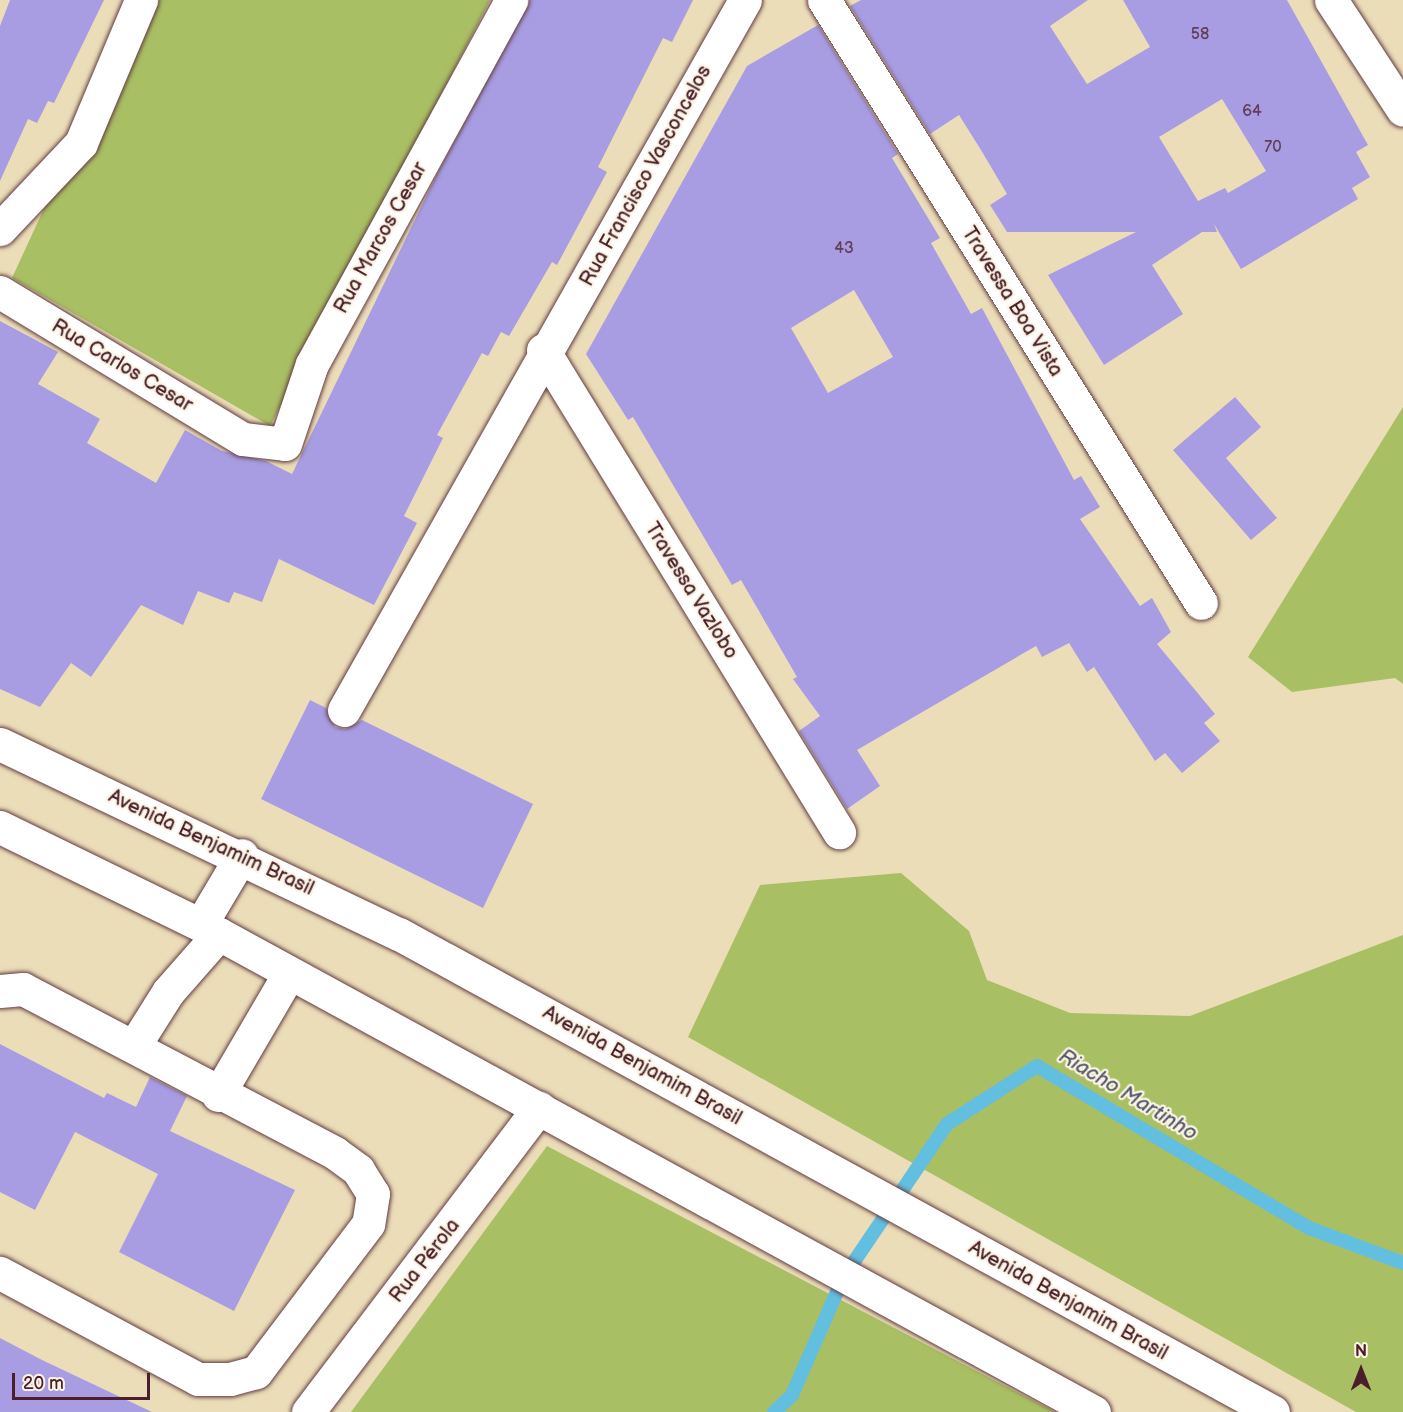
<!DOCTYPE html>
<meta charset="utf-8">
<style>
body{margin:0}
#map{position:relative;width:1403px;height:1412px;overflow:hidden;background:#ecddb9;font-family:"Balsamiq Sans",sans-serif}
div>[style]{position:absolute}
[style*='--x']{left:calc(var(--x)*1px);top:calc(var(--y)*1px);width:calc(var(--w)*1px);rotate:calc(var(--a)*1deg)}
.green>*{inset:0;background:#a9bf64}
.stream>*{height:14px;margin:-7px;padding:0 7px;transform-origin:7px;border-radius:7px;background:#62bfe0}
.building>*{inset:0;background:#a89de2}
.roads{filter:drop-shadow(0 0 2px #623c40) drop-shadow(0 0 2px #623c40)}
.minor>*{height:33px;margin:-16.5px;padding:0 16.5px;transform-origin:16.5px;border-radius:16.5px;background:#fff}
.major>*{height:33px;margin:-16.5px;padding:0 16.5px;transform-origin:16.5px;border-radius:16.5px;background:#fff}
span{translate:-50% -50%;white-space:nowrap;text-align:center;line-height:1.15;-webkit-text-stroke:4.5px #fcf5e5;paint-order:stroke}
.number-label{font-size:16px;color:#623e59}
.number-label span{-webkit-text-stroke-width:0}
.street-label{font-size:20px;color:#4a1f2b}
.water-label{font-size:21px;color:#52576a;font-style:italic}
.north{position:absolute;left:1331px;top:1340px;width:60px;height:60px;-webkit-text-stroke:4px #fcf5e5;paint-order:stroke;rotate:0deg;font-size:16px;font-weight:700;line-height:24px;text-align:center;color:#4a1f2b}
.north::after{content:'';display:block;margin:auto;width:21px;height:27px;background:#4a1f2b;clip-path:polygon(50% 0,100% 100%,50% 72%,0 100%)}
.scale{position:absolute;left:12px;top:1373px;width:138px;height:27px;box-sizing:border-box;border:3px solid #4a1f2b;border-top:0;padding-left:8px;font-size:18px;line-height:21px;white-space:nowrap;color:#4a1f2b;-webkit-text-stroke:4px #fcf5e5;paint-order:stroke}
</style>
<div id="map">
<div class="green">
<div style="clip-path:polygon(140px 0,490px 0,270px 426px,12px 278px)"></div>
<div style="clip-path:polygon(1403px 407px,1403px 684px,1395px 678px,1292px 692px,1248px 657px)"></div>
<div style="clip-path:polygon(901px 873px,969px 931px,987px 980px,1070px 1013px,1190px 1016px,1403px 935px,1403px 1412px,1356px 1412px,688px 1037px,760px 885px)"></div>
<div style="clip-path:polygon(547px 1146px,1055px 1412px,351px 1412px)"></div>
</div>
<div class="stream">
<div style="--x:774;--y:1412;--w:25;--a:-43"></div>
<div style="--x:792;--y:1395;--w:128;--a:-66.4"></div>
<div style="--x:843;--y:1278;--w:186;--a:-56"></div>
<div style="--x:947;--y:1124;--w:107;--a:-32.8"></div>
<div style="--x:1037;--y:1066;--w:317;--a:30.8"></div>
<div style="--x:1309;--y:1228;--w:100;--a:20.4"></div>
</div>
<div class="building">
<div style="clip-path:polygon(10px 0,104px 0,54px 103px,48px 101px,37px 123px,28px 119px,0 181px,0 26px)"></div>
<div style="clip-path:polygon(530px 0,693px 0,672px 42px,663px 38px,598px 167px,607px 172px,557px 265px,552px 262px,509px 336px,501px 332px,488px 356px,482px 353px,437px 435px,443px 438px,404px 516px,417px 523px,374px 605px,279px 559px,262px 602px,234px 592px,229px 603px,198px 591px,183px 625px,141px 605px,91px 677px,71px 663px,40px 707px,0 689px,0 321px,58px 352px,38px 384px,100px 419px,87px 443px,156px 483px,185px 430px,222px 451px,266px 461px,292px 474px,439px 170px)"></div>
<div style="clip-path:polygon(evenodd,861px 0,1088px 0,1050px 26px,1087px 84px,1150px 47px,1123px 0,1287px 0,1368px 145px,1356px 152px,1370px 177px,1352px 188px,1358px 199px,1241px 269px,1214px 224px,1217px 232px,1202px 232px,1152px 265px,1183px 314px,1104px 365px,1048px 275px,1136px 232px,1007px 232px,990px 205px,1007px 194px,981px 150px,959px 115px,930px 134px,850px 6px,861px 0,1222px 99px,1266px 171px,1228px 193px,1225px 188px,1198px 201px,1159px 137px,1222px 99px)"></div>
<div style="clip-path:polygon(evenodd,818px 25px,898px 154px,892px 158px,940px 238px,931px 243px,971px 314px,982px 308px,1074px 480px,1081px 476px,1100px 507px,1080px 519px,1140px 606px,1152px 598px,1171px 632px,1157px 644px,1215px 714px,1204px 723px,1220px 741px,1182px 773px,1165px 753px,1155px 761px,1094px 667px,1087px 672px,1069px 643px,1042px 657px,1036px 646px,857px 750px,880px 786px,847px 809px,799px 731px,820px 716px,793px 679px,797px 677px,741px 580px,732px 585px,633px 417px,628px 420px,586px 354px,747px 66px,818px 25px,854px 290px,893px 357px,828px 393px,791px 328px,854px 290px)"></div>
<div style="clip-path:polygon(1235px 397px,1261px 427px,1226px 458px,1277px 518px,1251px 540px,1173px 450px)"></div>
<div style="clip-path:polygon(310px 700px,326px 708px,335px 727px,345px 729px,362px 720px,533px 804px,483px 908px,261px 799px)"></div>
<div style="clip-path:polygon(0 1044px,104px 1098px,107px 1093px,136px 1107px,150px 1077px,187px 1096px,170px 1131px,295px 1190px,234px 1311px,119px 1252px,158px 1174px,75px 1132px,35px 1210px,0 1192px)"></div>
<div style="clip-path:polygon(0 1338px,42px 1360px,152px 1412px,0 1412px)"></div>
</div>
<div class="roads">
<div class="minor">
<div style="--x:824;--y:0;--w:711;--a:57.99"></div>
<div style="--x:1331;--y:0;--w:131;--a:56.8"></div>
<div style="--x:0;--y:229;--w:118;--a:-46.7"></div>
<div style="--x:81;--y:143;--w:155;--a:-67.2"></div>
<div style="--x:0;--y:292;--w:284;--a:31.2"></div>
<div style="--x:243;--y:439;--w:42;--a:6.8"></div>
<div style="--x:285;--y:444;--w:84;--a:-71.4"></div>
<div style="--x:312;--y:364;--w:415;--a:-61.3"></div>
<div style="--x:543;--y:350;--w:566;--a:58.45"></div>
<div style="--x:344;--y:710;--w:815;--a:-60.54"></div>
<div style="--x:0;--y:991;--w:23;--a:-5"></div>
<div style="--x:23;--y:989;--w:352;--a:27.7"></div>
<div style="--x:335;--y:1153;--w:29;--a:36"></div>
<div style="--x:358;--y:1170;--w:28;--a:58"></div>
<div style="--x:373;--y:1194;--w:30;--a:99"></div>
<div style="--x:368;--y:1224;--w:186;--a:127.1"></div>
<div style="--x:256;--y:1372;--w:27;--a:165"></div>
<div style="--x:230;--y:1379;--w:32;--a:180"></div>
<div style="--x:198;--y:1379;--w:225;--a:-151.8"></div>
<div style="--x:134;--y:1046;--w:64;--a:-57.8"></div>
<div style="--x:168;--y:992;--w:77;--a:-48.7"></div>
<div style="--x:218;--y:1095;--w:139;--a:-59.7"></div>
<div style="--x:308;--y:1412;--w:382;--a:-52.8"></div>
</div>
<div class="major">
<div style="--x:0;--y:744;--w:442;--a:25.5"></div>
<div style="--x:399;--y:934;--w:996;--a:28.67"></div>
<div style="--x:0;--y:827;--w:244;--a:26"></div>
<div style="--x:219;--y:934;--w:997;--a:28.65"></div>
<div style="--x:201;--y:924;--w:80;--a:-59.3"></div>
</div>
</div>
<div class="number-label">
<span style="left:1200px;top:35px">58</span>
<span style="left:1252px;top:112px">64</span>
<span style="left:1273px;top:148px">70</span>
<span style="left:844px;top:249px">43</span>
</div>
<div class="street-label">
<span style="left:646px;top:176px;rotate:-61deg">Rua Francisco Vasconcelos</span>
<span style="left:381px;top:238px;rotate:-61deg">Rua Marcos Cesar</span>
<span style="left:1012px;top:302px;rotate:58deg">Travessa Boa Vista</span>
<span style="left:122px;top:366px;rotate:31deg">Rua Carlos Cesar</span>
<span style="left:691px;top:591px;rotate:58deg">Travessa Vazlobo</span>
<span style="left:211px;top:843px;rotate:25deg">Avenida Benjamim Brasil</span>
<span style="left:642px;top:1066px;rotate:29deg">Avenida Benjamim Brasil</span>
<span style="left:425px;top:1261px;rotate:-52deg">Rua Pérola</span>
<span style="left:1068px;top:1301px;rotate:29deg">Avenida Benjamim Brasil</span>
</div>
<div class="water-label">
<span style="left:1128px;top:1095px;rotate:31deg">Riacho Martinho</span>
</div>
<div class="north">N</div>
<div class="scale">20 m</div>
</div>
